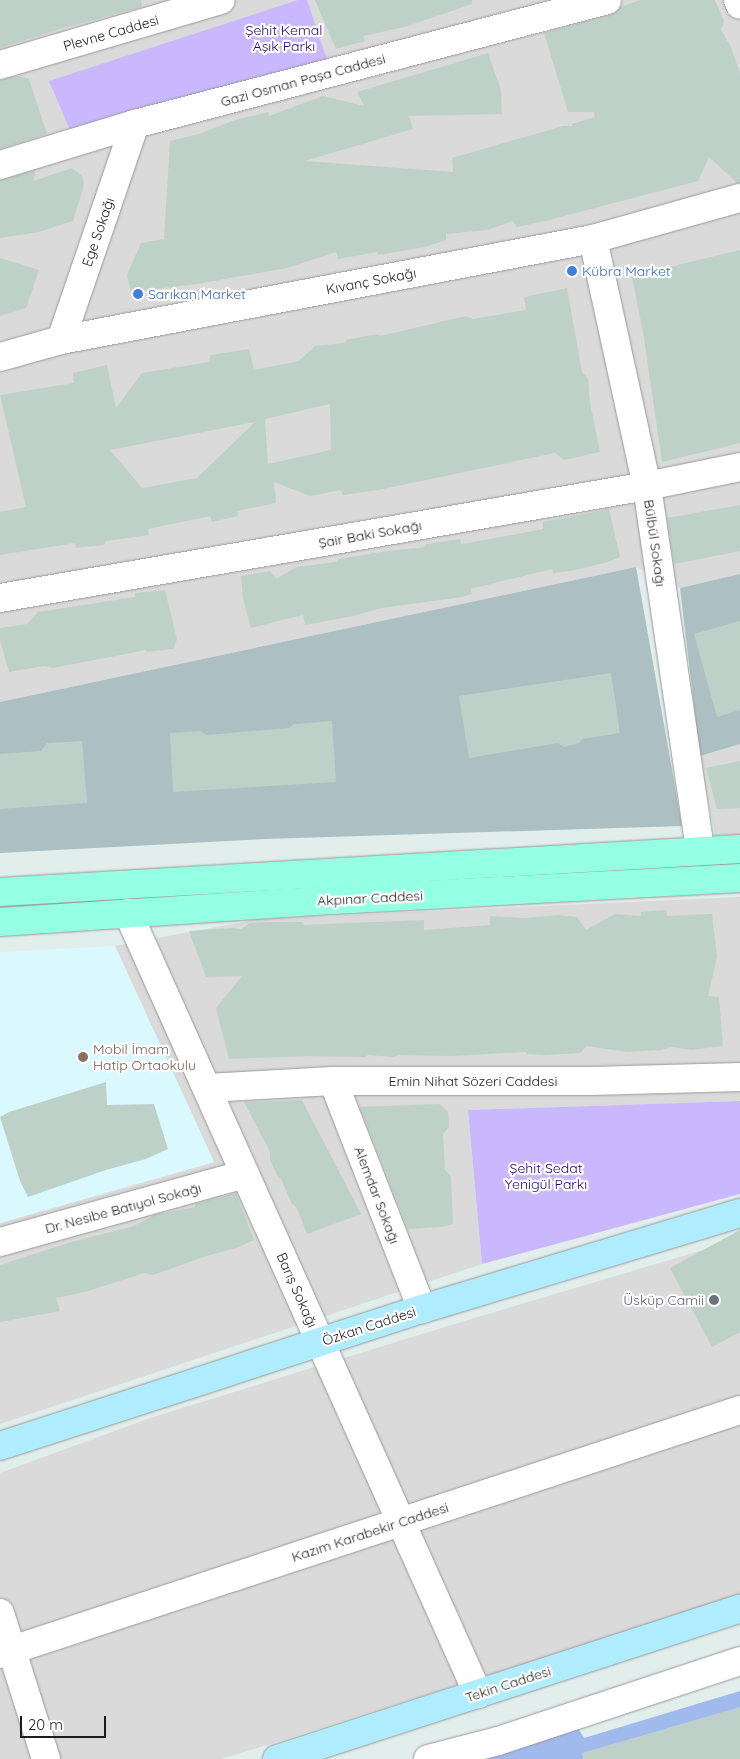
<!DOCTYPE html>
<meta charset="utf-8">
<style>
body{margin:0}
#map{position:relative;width:740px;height:1759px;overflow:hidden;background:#e1eeec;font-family:Quicksand,sans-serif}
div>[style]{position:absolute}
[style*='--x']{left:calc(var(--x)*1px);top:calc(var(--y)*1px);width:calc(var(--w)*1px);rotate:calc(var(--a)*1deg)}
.residential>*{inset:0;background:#d9dad9}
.education>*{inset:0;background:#d9f9ff}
.construction>*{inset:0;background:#acbfc3}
.grass>*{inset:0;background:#a1baee}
.park>*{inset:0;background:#cab8fe}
.building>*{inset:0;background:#bed1c9}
.roads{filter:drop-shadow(0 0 1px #999) drop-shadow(0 0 1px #999)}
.street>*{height:28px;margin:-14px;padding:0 14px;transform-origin:14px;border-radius:14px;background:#fff}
.secondary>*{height:28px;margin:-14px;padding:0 14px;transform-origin:14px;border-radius:14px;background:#afedfe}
.primary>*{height:28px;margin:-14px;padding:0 14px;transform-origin:14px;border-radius:14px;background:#95ffe3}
.dots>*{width:14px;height:14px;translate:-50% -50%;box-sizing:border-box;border:2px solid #fff;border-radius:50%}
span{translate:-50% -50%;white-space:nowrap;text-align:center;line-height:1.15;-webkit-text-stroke:4.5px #fff;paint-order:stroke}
.park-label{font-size:14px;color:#230381}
.street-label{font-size:14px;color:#1c1c1c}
.shop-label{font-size:14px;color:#366cbe}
.left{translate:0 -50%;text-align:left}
.education-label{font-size:14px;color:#785e54}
.worship-label{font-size:14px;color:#5b616d}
.right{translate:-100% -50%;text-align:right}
.scale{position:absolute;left:20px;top:1716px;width:86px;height:22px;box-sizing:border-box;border:2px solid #1c1c1c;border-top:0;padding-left:6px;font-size:15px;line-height:18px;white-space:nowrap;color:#1c1c1c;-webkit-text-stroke:4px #fff;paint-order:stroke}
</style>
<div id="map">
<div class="residential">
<div style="clip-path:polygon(0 0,740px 0,740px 574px,680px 588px,636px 567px,0 702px)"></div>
<div style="clip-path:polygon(740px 744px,740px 835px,715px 836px,700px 756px)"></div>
<div style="clip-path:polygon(740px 897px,740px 1101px,468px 1110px,482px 1264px,0 1424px,0 1223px,214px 1162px,115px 946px,259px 919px)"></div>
<div style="clip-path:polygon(740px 1239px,740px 1596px,222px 1759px,0 1759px,0 1473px,153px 1417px,471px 1319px)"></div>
</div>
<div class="education">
<div style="clip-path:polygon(115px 946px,214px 1162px,0 1223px,0 952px)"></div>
</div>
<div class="construction">
<div style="clip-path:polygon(636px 567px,682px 826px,264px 839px,0 853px,0 702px)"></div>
<div style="clip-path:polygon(740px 574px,740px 744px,700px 756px,680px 588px)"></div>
</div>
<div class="grass">
<div style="clip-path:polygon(740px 1691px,740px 1759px,463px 1759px,577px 1726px,584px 1738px)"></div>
</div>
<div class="park">
<div style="clip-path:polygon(298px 0,307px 0,327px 60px,70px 130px,49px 81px)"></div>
<div style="clip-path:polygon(740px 1101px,740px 1194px,482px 1264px,468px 1110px)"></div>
</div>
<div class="building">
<div style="clip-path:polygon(0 0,141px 0,142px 7px,60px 29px,0 48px)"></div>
<div style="clip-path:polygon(315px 0,472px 0,472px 4px,405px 27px,363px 36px,365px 41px,336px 49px)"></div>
<div style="clip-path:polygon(640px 0,715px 0,724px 21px,721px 30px,731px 47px,740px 73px,740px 183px,737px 183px,709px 157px,698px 181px,545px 221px,517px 227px,513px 221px,487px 230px,446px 234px,446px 240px,425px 247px,378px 255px,377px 252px,338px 259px,336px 252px,287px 268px,197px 284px,131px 292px,127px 275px,141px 243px,164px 239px,170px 141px,199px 134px,235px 120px,268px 112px,269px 116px,323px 96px,364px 106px,357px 92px,488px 53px,501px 90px,502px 114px,409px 116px,413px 129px,305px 161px,453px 172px,452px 158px,563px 126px,572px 126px,572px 124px,595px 117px,594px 112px,568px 112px,544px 33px,611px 15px,620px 7px)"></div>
<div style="clip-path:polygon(18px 76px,29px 79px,47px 134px,0 149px,0 80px)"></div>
<div style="clip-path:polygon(72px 168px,82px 176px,84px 185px,73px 221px,39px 232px,0 238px,0 180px,36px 170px,33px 181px)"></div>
<div style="clip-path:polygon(740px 250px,740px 443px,662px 462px,644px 338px,632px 276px)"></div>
<div style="clip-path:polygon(0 258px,39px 270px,26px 308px,0 316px)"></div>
<div style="clip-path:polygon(evenodd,567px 288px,582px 372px,588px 378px,590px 403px,600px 452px,564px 460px,555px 453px,378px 490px,343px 495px,341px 490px,310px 496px,274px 482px,276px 503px,237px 511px,238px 516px,212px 522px,210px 516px,148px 529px,149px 535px,106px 541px,104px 545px,76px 548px,75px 543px,0 555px,0 512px,26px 507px,0 395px,74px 383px,73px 373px,107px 365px,116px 408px,142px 373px,209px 362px,211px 355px,249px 349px,254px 370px,299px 361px,315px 346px,344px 343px,346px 340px,376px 334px,380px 336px,466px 316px,473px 319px,526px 310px,524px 297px,567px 288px,330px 404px,331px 450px,268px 464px,265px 419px,330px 404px,567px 288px,255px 422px,197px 478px,142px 488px,110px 450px,255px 422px)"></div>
<div style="clip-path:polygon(740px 505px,740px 551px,674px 564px,667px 518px)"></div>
<div style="clip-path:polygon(609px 509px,620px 557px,608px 562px,571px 571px,553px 573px,552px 569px,471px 589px,472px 594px,462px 597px,382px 608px,353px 616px,305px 625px,303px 615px,251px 628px,243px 599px,241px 576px,270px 571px,276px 579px,296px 567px,336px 562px,339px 559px,371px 554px,371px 553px,425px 547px,426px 544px,460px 539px,461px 544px,496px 538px,543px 529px,543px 522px)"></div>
<div style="clip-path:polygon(165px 590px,177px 639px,173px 649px,146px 652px,146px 650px,53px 668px,44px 666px,9px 672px,0 640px,0 628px,27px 624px,38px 612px,135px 597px,135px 593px)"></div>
<div style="clip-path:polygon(740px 621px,740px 710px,717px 717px,694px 634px)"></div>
<div style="clip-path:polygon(611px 673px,620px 733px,582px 739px,579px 743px,564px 747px,558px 743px,469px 758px,459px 696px)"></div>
<div style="clip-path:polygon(332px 721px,336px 782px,173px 792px,170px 733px,200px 731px,206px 735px,289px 728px,294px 724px)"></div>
<div style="clip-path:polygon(82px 741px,87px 803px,0 809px,0 754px,41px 751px,47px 743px)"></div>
<div style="clip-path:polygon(740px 761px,740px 808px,717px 809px,706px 768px)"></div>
<div style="clip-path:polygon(666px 910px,667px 916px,712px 914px,717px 957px,708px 996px,719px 997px,723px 1046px,691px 1050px,672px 1047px,661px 1050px,627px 1052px,586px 1046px,581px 1053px,545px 1055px,527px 1054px,526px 1052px,452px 1056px,399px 1055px,393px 1057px,368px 1055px,365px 1057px,309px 1056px,229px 1059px,216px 1008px,242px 976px,206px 977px,189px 931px,233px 928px,241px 929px,250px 923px,270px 922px,303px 922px,304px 925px,424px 920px,424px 930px,490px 925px,490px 916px,523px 918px,559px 915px,577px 917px,586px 930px,615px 914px,641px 916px,641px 912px)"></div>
<div style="clip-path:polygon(106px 1082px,107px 1105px,154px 1104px,168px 1149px,146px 1159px,106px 1170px,28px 1197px,20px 1181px,0 1117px,9px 1112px)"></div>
<div style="clip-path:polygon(302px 1100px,361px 1214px,307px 1234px,297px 1208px,292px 1204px,281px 1179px,278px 1177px,270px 1160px,270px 1152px,244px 1102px)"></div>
<div style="clip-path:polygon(440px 1104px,448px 1112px,449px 1127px,443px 1134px,445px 1170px,451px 1176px,453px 1224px,441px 1227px,408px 1229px,360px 1107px)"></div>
<div style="clip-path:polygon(236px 1193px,254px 1240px,239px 1247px,204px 1257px,153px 1275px,144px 1273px,85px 1292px,56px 1298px,60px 1311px,0 1322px,0 1265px,68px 1243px,134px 1226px,154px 1215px,195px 1207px,195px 1204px)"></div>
<div style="clip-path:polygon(740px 1230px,740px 1332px,712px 1347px,670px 1268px)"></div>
<div style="clip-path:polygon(740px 1707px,740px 1759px,583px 1759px,582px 1753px)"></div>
</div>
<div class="roads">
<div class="street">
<div style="--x:738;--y:0;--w:5;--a:68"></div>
<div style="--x:0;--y:65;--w:230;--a:-16.4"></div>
<div style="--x:0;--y:165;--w:141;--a:-16.9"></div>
<div style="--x:135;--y:124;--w:488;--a:-14.7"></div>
<div style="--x:593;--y:239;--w:253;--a:77.7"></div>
<div style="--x:647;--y:486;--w:368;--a:81.7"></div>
<div style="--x:61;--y:340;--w:228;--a:-71.1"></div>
<div style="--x:0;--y:357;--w:63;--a:-15.6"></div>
<div style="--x:61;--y:340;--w:542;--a:-10.75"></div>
<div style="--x:593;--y:239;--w:153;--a:-15.6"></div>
<div style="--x:0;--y:598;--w:657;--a:-9.82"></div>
<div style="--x:647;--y:486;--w:95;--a:-11.5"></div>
<div style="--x:128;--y:913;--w:856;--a:65.86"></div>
<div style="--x:333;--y:1081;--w:245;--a:68.7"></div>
<div style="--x:207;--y:1088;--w:126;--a:-3.2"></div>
<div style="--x:333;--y:1081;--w:258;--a:0"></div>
<div style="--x:591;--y:1081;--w:149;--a:-1.5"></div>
<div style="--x:0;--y:1242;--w:254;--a:-15.5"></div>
<div style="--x:0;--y:1613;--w:153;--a:72.5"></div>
<div style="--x:0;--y:1654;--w:779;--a:-18.25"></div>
<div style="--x:428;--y:1759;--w:72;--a:-14.4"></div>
<div style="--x:498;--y:1741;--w:255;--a:-18.3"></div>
</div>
<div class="secondary">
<div style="--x:0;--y:1446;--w:444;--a:-18"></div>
<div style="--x:422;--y:1309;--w:332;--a:-16.8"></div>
<div style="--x:277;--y:1759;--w:487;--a:-18"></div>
</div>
<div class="primary">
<div style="--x:0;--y:892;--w:741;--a:-3.33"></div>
<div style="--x:0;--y:922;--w:334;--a:-3.8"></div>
<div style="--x:333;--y:900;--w:408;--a:-3.1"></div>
</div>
</div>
<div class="dots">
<div style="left:572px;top:271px;background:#3f7fe0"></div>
<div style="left:138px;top:294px;background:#3f7fe0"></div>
<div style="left:83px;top:1057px;background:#8d6e63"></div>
<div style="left:714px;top:1300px;background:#6b7280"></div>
</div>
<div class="park-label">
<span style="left:284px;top:38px">Şehit Kemal<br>Aşık Parkı</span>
<span style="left:546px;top:1176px">Şehit Sedat<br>Yenigül Parkı</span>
</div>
<div class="street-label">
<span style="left:111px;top:33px;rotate:-16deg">Plevne Caddesi</span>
<span style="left:303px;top:80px;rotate:-15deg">Gazi Osman Paşa Caddesi</span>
<span style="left:98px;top:232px;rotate:-71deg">Ege Sokağı</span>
<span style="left:371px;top:281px;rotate:-11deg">Kıvanç Sokağı</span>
<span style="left:370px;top:534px;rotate:-10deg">Şair Baki Sokağı</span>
<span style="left:655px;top:543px;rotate:82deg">Bülbül Sokağı</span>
<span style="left:370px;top:898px;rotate:-3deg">Akpınar Caddesi</span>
<span style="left:473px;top:1081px">Emin Nihat Sözeri Caddesi</span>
<span style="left:377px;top:1195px;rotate:69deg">Alemdar Sokağı</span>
<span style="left:123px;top:1208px;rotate:-15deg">Dr. Nesibe Batıyol Sokağı</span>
<span style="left:297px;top:1290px;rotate:66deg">Barış Sokağı</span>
<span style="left:369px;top:1326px;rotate:-18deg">Özkan Caddesi</span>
<span style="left:370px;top:1532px;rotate:-18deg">Kazım Karabekir Caddesi</span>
<span style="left:508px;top:1684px;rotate:-18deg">Tekin Caddesi</span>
</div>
<div class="shop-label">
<span class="left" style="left:582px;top:271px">Kübra Market</span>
<span class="left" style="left:148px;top:294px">Sarıkan Market</span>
</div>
<div class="education-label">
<span class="left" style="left:93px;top:1057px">Mobil İmam<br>Hatip Ortaokulu</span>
</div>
<div class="worship-label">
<span class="right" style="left:704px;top:1300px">Üsküp Camii</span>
</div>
<div class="scale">20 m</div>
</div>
